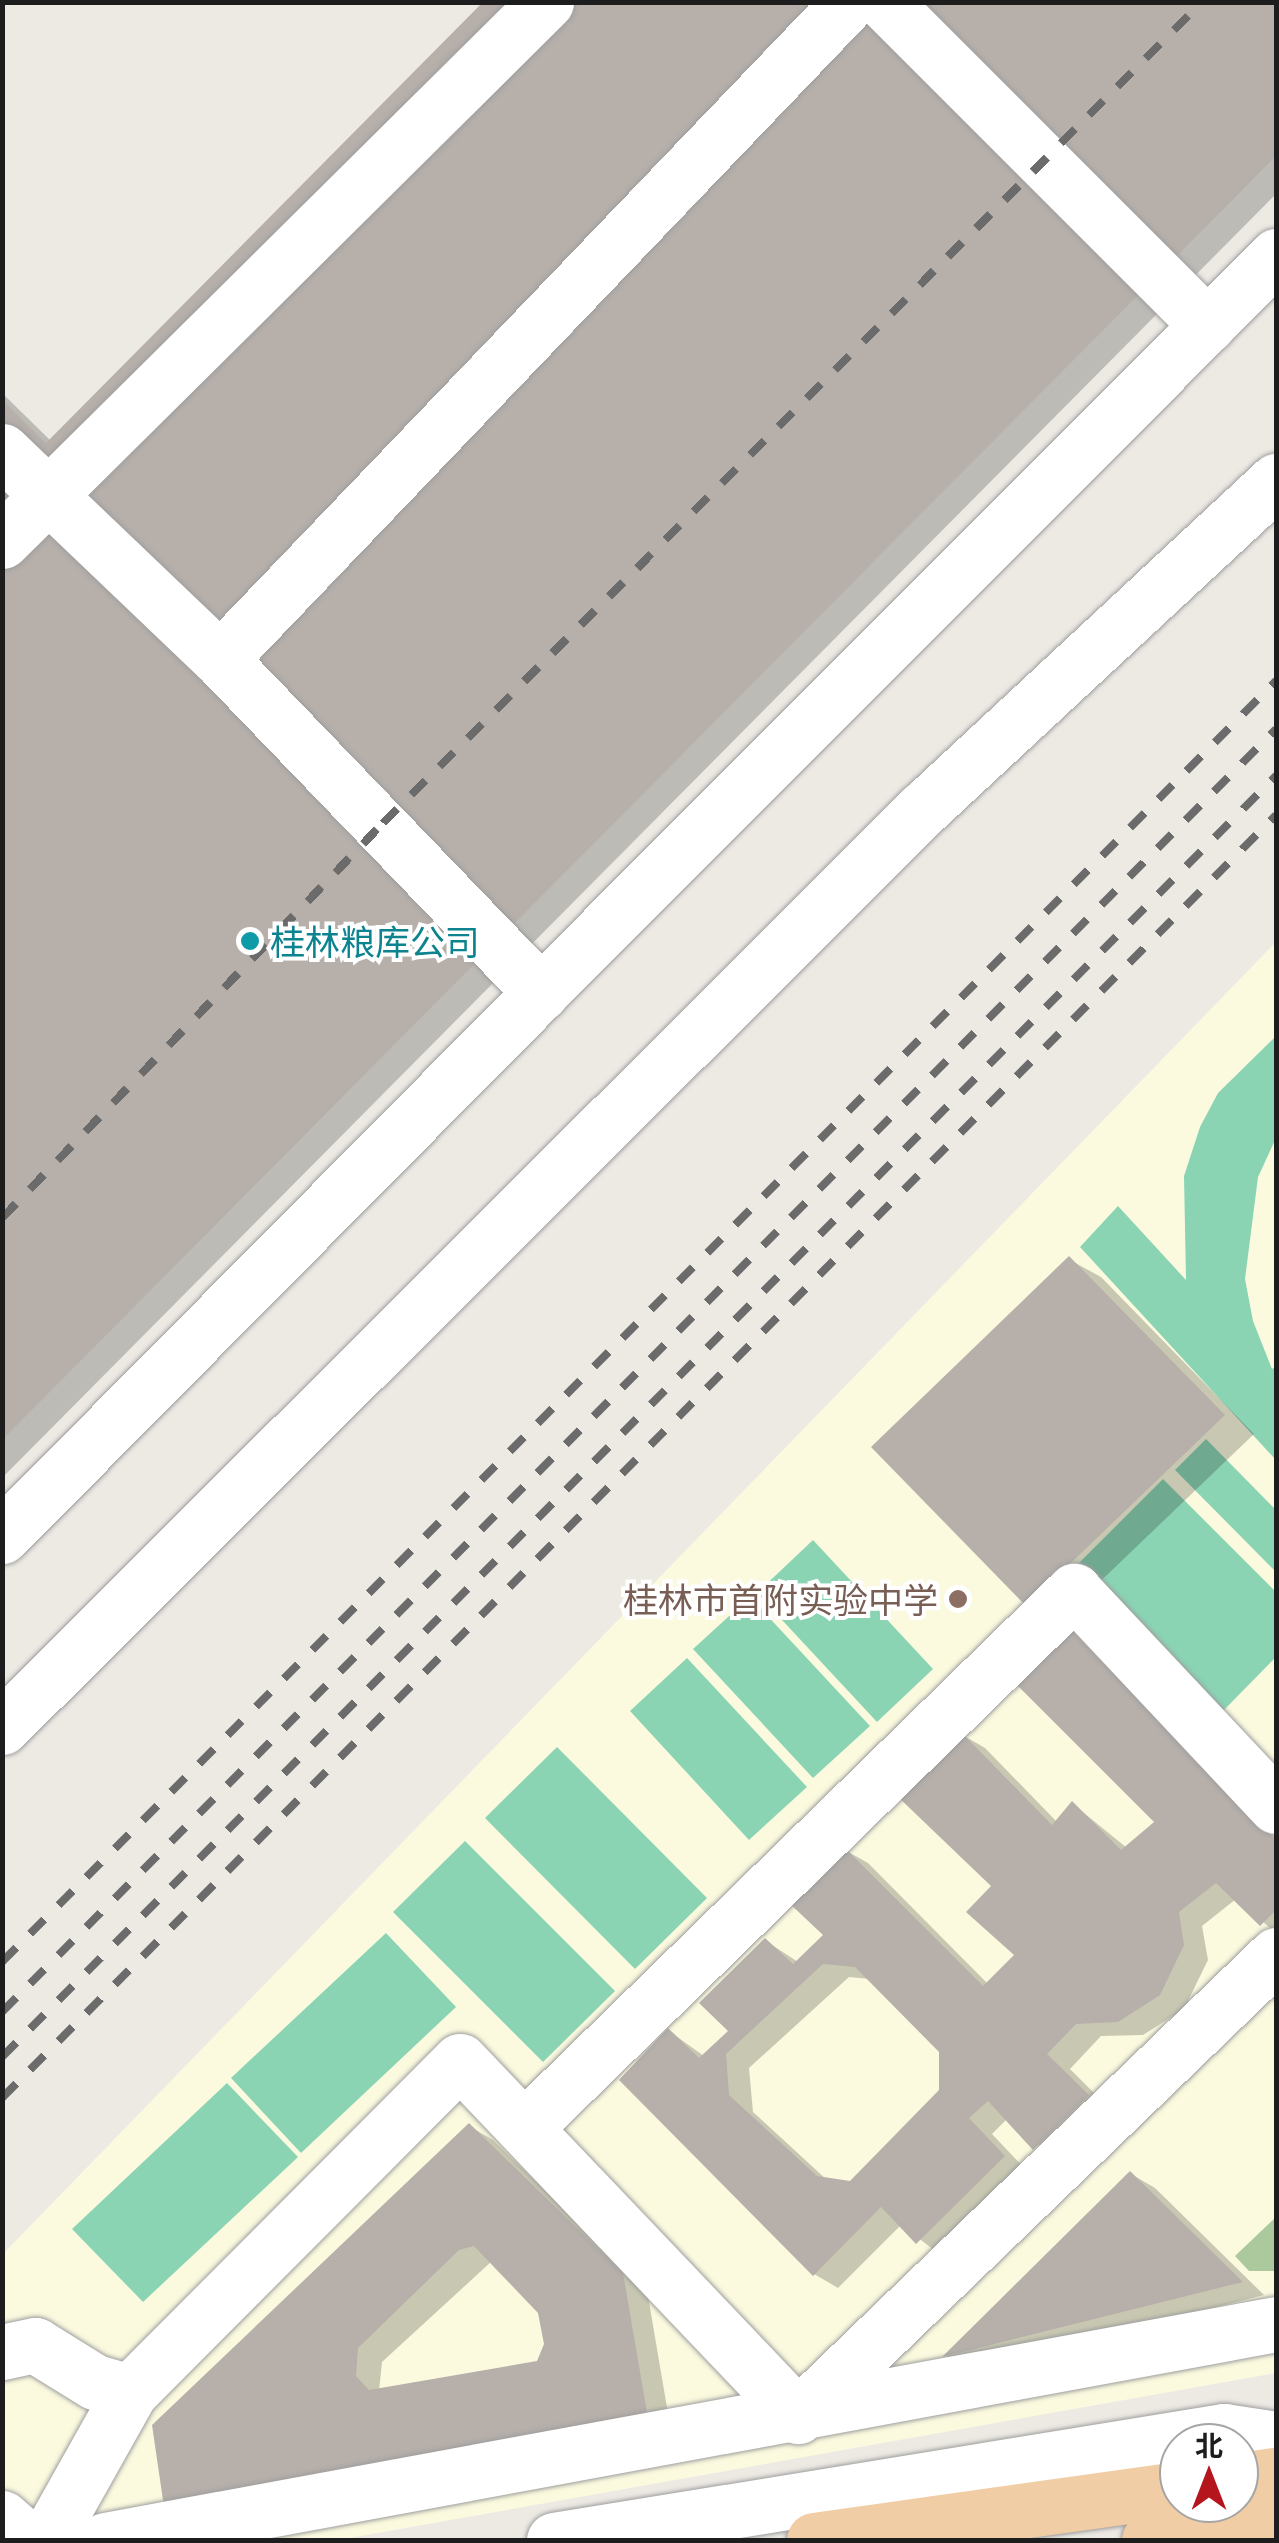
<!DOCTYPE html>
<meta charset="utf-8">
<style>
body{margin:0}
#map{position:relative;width:1279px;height:2543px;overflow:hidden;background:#edeae4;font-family:Commissioner,"Noto Sans SC",sans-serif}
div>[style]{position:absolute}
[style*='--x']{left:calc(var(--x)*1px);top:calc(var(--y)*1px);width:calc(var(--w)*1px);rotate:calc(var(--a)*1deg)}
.education>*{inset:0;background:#fbfadf}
.forest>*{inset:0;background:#acc89d}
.pitch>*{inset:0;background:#8ad4b4}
.shadow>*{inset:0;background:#0003}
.building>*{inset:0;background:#b6afaa}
.roads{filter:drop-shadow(0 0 2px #9e9e9e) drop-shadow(0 0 2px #9e9e9e)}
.minor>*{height:55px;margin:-27.5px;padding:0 27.5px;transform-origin:27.5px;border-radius:27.5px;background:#fff}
.major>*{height:55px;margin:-27.5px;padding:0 27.5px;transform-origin:27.5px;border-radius:27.5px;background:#f1cda5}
.rail>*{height:8px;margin-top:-4px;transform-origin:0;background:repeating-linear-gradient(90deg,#6b6b6b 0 20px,transparent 0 40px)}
.dots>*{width:28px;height:28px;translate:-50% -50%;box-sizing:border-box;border:5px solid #fff;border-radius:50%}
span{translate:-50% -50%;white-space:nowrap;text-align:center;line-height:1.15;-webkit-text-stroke:8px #fff;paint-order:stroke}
.culture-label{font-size:35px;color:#0d838f}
.left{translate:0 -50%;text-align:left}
.education-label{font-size:35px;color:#785e54}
.right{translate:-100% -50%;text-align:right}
.frame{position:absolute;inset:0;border:5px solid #1d1d1d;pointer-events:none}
.north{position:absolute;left:1159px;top:2423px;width:100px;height:100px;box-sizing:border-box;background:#fff;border:2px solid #a5a5a5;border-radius:50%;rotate:0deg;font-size:28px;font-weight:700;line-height:40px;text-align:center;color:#1d1d1d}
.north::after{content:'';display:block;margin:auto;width:35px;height:45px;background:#b5151d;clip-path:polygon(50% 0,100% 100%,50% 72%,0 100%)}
</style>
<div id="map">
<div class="education">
<div style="clip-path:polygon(1276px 942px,1276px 2373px,338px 2540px,3px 2540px,2px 2255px)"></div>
</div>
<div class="forest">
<div style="clip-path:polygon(1276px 2217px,1276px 2271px,1249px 2271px,1235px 2256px)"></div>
</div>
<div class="pitch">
<div style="clip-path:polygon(1276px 1036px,1276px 1138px,1258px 1177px,1245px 1279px,1253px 1321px,1272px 1369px,1276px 1366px,1276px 1460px,1080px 1247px,1118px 1206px,1186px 1280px,1184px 1176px,1200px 1127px,1218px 1093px)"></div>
<div style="clip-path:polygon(1206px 1439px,1276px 1510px,1276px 1572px,1175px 1470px)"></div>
<div style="clip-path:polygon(1163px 1479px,1276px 1592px,1276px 1657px,1222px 1712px,1076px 1566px)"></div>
<div style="clip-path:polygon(813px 1540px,933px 1669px,877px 1722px,757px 1593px)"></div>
<div style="clip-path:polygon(750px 1597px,870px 1726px,813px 1778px,693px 1649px)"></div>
<div style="clip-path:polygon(687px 1658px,807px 1787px,749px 1840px,630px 1711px)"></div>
<div style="clip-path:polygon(557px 1747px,707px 1898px,635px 1969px,485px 1818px)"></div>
<div style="clip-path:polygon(465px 1841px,615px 1991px,543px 2062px,393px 1912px)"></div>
<div style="clip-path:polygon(386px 1933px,456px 2007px,301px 2153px,231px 2078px)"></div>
<div style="clip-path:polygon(227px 2083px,298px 2157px,143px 2302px,72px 2229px)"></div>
</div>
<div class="shadow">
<div style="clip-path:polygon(487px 2px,1276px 2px,1276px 194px,2px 1478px,2px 393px,51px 441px)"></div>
<div style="clip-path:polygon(1070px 1260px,1101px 1277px,1254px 1434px,1059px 1621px)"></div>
<div style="clip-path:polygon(evenodd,1065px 1626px,1089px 1640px,1276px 1832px,1276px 1933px,1236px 1899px,1202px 1926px,1208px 1960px,1184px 2009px,1143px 2035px,1101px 2036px,1070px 2069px,1112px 2111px,1059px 2162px,1008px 2118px,992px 2134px,1027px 2171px,942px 2256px,901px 2225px,838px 2288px,814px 2274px,669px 2031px,704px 2056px,732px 2031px,766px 1941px,798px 1962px,827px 1935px,843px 1849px,868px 1863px,988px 1984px,1017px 1955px,994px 1886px,961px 1734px,985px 1748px,1057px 1822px,1073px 1804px,1127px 1848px,1157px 1822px,1065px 1626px,849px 1977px,870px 1979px,942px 2051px,942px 2091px,851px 2184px,827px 2180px,753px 2112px,749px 2068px,849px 1977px)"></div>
<div style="clip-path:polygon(evenodd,469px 2126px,493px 2140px,647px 2290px,672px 2437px,192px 2527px,469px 2126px,492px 2261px,540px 2311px,547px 2344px,539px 2363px,379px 2391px,382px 2362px,492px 2261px)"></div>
<div style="clip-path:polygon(1131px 2174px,1155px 2188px,1264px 2295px,969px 2370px,946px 2357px)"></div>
</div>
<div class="building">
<div style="clip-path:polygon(483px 2px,1276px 2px,1276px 156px,2px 1440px,2px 400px,46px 443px)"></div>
<div style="clip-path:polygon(1069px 1256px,1225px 1415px,1026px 1606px,871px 1447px)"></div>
<div style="clip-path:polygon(evenodd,1064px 1623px,1276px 1840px,1276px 1910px,1260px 1926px,1216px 1883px,1179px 1912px,1184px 1945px,1160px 1995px,1118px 2022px,1076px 2024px,1047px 2054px,1089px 2095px,1033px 2150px,988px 2101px,969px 2118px,1005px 2156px,916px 2244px,881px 2207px,813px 2276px,619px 2080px,668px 2028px,699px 2058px,728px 2031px,699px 2003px,765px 1938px,793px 1964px,823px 1935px,788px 1902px,843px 1846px,983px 1986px,1014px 1955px,966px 1912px,991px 1886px,896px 1795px,960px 1731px,1052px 1825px,1072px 1801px,1121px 1850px,1154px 1822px,1011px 1679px,1064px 1623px,823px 1964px,855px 1967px,939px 2052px,939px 2090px,850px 2181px,817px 2176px,729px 2095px,726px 2054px,823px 1964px)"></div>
<div style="clip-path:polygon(evenodd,469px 2123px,623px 2273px,649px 2424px,165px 2514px,152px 2425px,469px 2123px,474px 2246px,538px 2313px,544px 2344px,537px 2361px,369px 2390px,356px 2376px,358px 2348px,459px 2250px,474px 2246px)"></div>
<div style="clip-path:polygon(1130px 2171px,1243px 2282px,942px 2357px)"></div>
</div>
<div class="roads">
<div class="minor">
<div style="--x:884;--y:2;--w:457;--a:45"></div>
<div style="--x:2;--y:451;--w:301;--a:43.7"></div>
<div style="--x:220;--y:659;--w:463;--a:46.1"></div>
<div style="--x:541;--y:992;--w:766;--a:134.74"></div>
<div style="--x:2;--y:541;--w:766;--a:-44.74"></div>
<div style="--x:220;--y:659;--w:910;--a:-46.25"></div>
<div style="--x:541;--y:992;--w:1040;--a:-45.04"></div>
<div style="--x:2;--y:1727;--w:1300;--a:-44.91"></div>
<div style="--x:923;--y:809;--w:482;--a:-42.9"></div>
<div style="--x:526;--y:2126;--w:766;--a:-44.31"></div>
<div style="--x:1074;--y:1591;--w:295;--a:46.8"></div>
<div style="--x:2;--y:2352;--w:34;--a:-12"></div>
<div style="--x:35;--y:2345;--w:70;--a:31.7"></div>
<div style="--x:95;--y:2382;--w:36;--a:16"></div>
<div style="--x:130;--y:2392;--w:467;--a:-45.1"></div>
<div style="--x:460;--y:2061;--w:490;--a:46.4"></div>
<div style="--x:798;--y:2416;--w:664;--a:-43.96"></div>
<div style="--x:2;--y:2518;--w:33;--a:41"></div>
<div style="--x:47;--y:2540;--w:170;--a:-60.7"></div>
<div style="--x:105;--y:2540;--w:1191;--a:-10.45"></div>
<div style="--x:554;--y:2540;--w:679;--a:-9.24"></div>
<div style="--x:1224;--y:2431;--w:53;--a:8.7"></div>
</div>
<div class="major">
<div style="--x:1239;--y:2480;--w:37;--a:-8"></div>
<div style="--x:814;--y:2540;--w:369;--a:-8"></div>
<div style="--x:1149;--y:2540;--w:129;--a:-8.9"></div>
</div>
</div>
<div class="rail">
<div style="--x:2;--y:1218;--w:549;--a:-46.03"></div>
<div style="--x:383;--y:823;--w:1160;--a:-45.07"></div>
<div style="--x:2;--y:1962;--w:1807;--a:-45.16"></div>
<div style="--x:2;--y:2012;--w:1808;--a:-45.2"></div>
<div style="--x:2;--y:2057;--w:1807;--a:-45.16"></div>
<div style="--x:2;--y:2098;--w:1808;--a:-45.2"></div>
</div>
<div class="dots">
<div style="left:250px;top:941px;background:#0f9aa8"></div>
<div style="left:958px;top:1599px;background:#8d6e63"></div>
</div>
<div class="culture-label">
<span class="left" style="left:270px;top:941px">桂林粮库公司</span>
</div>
<div class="education-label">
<span class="right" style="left:938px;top:1599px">桂林市首附实验中学</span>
</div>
<div class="frame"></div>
<div class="north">北</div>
</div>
